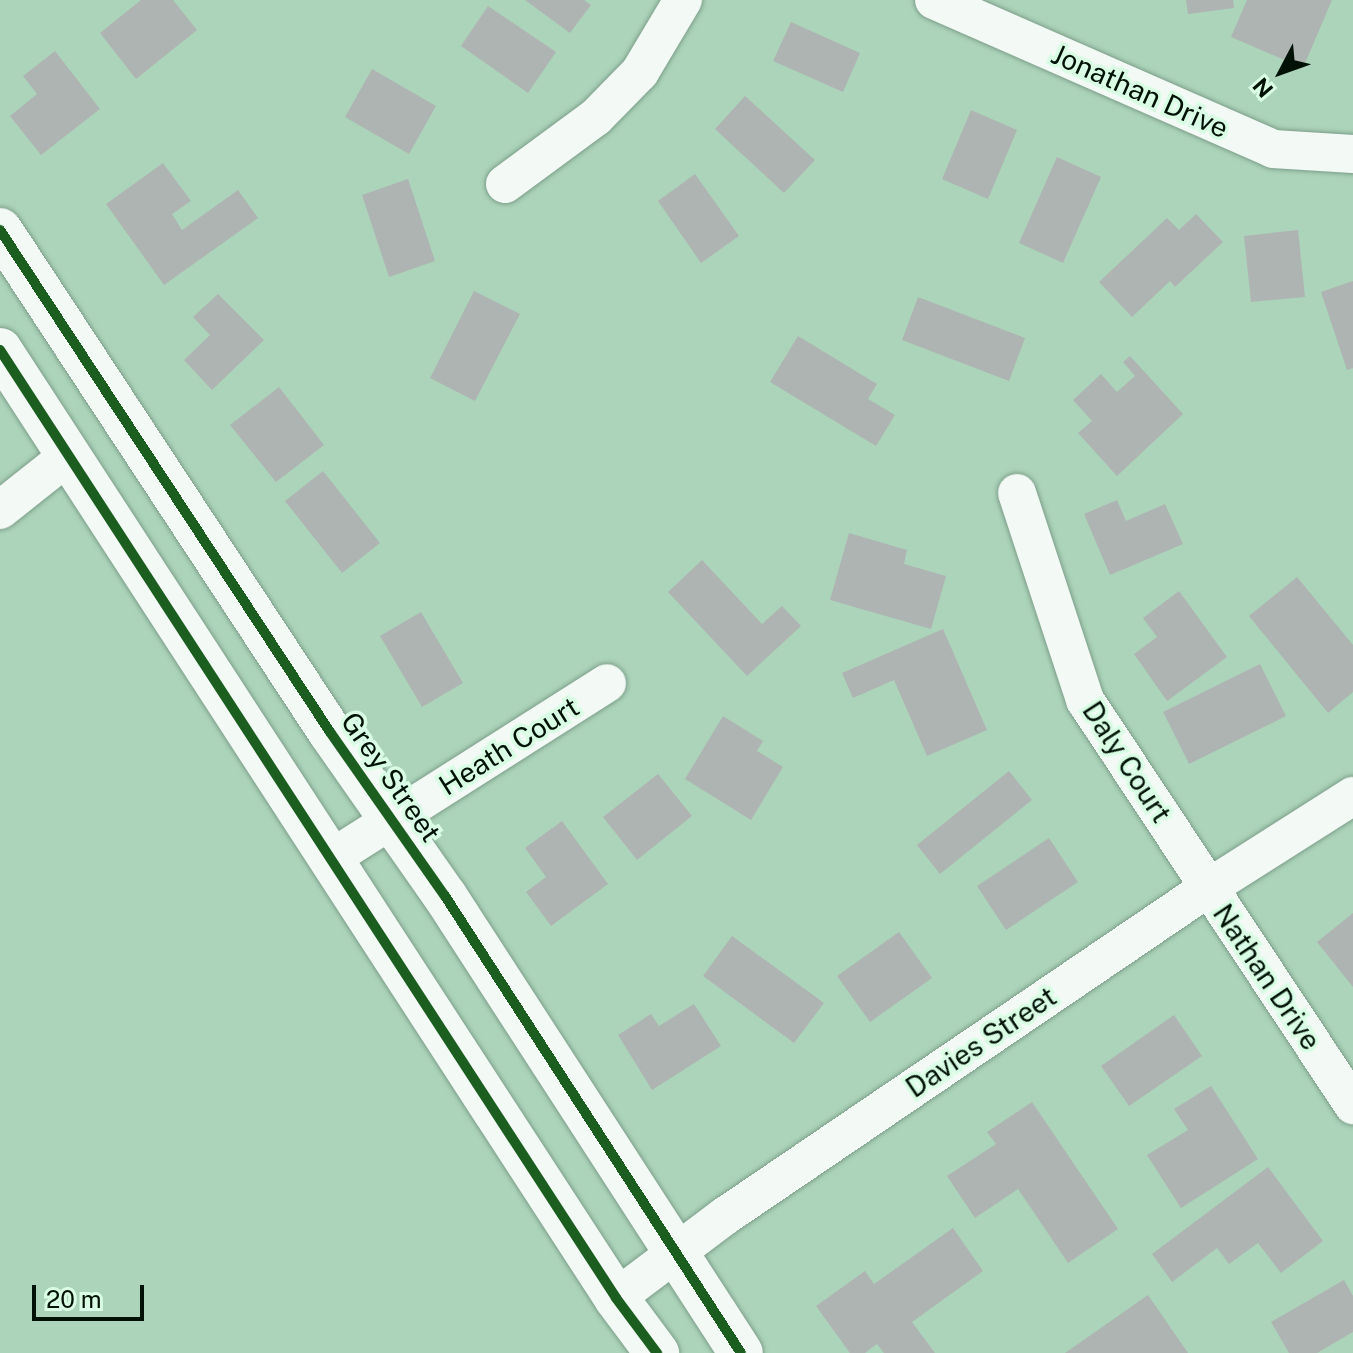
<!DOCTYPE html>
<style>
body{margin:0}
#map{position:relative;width:1353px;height:1353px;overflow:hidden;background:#acd4ba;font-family:"Public Sans",sans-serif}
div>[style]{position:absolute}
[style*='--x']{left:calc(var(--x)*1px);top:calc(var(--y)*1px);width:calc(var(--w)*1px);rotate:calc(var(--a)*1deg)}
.building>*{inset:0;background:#aeb4b2}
.roads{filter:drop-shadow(0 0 2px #7d9e8a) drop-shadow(0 0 2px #7d9e8a)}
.street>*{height:38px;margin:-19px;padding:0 19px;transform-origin:19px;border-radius:19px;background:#f3f9f5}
.secondary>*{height:44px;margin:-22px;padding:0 22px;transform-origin:22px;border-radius:22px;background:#f3f9f5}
.cycleway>*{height:10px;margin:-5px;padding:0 5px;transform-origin:5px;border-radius:5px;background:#1b5e20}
span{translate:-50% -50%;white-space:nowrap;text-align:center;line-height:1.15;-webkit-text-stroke:7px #d9fee5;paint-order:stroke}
.street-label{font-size:28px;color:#001206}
.north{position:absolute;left:1241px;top:32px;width:80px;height:80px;-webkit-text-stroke:6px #d9fee5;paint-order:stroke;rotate:229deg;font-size:22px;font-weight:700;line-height:32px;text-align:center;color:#001206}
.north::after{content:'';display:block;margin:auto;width:28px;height:36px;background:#001206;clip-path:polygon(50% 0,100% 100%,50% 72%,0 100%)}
.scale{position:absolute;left:32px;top:1285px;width:112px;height:36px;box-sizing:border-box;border:4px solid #001206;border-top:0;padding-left:10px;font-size:24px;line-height:28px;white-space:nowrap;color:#001206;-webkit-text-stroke:6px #d9fee5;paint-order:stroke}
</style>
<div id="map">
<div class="building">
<div style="clip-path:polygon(141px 0,173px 0,197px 30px,136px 79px,100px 33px)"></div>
<div style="clip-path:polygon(525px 0,584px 0,591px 5px,570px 33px)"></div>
<div style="clip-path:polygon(1186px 0,1233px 0,1234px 8px,1188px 14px)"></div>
<div style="clip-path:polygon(1247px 0,1332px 0,1303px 68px,1231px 37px)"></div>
<div style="clip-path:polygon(488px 6px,556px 52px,528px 93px,461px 46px)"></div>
<div style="clip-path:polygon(791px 22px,860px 53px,843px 92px,773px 61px)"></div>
<div style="clip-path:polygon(55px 51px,100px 109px,41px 155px,10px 116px,37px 94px,23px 76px)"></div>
<div style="clip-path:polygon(372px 69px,436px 106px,409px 154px,345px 117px)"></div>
<div style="clip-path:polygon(745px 96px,815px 160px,784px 193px,715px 129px)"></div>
<div style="clip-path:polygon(971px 110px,1017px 130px,988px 199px,942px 179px)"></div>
<div style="clip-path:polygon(1057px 157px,1101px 177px,1063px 263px,1019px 243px)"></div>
<div style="clip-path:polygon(163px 163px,191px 201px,172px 214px,182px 230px,238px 190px,258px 218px,164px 285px,106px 204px)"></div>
<div style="clip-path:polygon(695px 174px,739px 236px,701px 263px,658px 201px)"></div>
<div style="clip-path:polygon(408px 179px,435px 261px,389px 277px,362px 195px)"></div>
<div style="clip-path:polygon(1196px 214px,1223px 242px,1175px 287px,1170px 281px,1132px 317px,1099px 282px,1167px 218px,1179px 230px)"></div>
<div style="clip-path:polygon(1298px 230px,1305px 297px,1251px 302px,1244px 236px)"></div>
<div style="clip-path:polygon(1353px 281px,1353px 368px,1347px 370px,1321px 292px)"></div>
<div style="clip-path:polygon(474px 291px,520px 314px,475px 401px,430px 378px)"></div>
<div style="clip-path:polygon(218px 294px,264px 340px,212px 390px,184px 360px,210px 335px,193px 317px)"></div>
<div style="clip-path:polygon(918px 297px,1025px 338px,1009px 381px,902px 340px)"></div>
<div style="clip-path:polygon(798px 336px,877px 384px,868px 399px,895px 415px,876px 446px,770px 382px)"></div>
<div style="clip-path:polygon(1130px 356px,1183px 414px,1117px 476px,1078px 433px,1092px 421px,1073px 400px,1101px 374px,1117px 392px,1135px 376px,1123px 362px)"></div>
<div style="clip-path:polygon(279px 387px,324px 445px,276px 482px,230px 425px)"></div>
<div style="clip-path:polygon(323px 471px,380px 543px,342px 573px,285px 501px)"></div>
<div style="clip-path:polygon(1117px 500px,1126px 521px,1165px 504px,1183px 544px,1110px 575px,1084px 514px)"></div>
<div style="clip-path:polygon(849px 533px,907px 550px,904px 564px,946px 576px,931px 629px,830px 600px)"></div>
<div style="clip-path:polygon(702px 560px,762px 624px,782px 606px,801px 626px,747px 676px,668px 592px)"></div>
<div style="clip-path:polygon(1297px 577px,1353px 645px,1353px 692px,1328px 713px,1249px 616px)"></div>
<div style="clip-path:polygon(1179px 591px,1227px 657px,1167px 701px,1134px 654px,1157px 637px,1143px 618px)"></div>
<div style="clip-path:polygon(421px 612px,463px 683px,422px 707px,380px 636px)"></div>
<div style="clip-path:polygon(943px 629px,987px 730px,927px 756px,894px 680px,853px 698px,842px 673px)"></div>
<div style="clip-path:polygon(1260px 664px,1286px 716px,1189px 764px,1163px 712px)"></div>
<div style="clip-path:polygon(723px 716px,763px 741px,757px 751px,783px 767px,751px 820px,685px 779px)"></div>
<div style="clip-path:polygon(1009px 771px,1032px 800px,940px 874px,917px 845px)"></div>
<div style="clip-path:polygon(658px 774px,692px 816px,637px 860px,603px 817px)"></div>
<div style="clip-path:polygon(562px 821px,608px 884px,551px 926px,526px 892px,546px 877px,525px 848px)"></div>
<div style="clip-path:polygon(1049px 838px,1078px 882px,1006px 930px,977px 886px)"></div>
<div style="clip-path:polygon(1353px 913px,1353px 987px,1317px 942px)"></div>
<div style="clip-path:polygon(899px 932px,932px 978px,870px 1022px,837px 976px)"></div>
<div style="clip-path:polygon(732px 936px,824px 1003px,794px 1043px,703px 976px)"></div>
<div style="clip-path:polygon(694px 1004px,721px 1046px,652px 1090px,618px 1035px,651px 1014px,659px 1026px)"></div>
<div style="clip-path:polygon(1174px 1015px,1202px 1056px,1129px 1106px,1101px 1066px)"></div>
<div style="clip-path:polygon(1211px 1086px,1258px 1159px,1181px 1208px,1147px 1155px,1188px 1130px,1174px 1109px)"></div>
<div style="clip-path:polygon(1032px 1102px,1118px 1229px,1068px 1263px,1018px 1189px,975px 1218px,947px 1176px,996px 1144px,987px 1132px)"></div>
<div style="clip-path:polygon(1268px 1167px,1323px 1241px,1281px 1273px,1258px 1243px,1229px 1264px,1217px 1248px,1172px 1282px,1152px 1254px)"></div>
<div style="clip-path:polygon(953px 1228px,983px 1271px,912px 1322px,935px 1353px,884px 1353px,877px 1344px,865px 1353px,850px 1353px,816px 1306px,865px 1271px,874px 1284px)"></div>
<div style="clip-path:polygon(1344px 1280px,1353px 1296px,1353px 1332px,1317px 1353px,1289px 1353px,1271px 1322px)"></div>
<div style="clip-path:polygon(1148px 1295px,1188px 1353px,1065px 1353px)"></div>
</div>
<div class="roads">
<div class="street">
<div style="--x:934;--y:0;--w:370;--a:23.7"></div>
<div style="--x:1273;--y:149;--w:80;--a:3.6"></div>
<div style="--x:505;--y:184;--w:113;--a:-36.4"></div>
<div style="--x:596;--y:117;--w:63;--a:-45.6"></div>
<div style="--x:640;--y:72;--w:84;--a:-59.2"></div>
<div style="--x:1017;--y:493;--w:218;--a:71.8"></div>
<div style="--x:1085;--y:700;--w:486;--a:56.5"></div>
<div style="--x:0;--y:510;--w:87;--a:-38.5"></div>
<div style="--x:330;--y:859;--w:328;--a:-32.4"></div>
<div style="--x:616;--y:1298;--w:136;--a:-37"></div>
<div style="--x:725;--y:1216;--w:584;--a:-34.18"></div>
<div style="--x:1208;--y:888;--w:172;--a:-32.4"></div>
</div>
<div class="secondary">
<div style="--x:0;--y:230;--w:601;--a:56.68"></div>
<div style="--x:330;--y:732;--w:200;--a:55"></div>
<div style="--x:445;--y:896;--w:544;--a:57.07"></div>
<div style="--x:0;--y:350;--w:1131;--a:56.98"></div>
<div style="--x:616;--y:1298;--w:69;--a:53.3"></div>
</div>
</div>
<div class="cycleway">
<div style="--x:0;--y:230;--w:601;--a:56.68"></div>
<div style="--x:330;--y:732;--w:200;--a:55"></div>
<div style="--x:445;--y:896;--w:544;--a:57.07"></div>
<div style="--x:0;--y:350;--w:1131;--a:56.98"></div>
<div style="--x:616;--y:1298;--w:69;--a:53.3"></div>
</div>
<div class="street-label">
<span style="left:1140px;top:91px;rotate:24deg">Jonathan Drive</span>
<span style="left:509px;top:746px;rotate:-32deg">Heath Court</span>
<span style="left:1127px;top:762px;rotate:57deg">Daly Court</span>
<span style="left:391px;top:777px;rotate:55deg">Grey Street</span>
<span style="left:1267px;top:977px;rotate:56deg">Nathan Drive</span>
<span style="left:981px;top:1042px;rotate:-34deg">Davies Street</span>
</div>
<div class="north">N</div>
<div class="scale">20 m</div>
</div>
